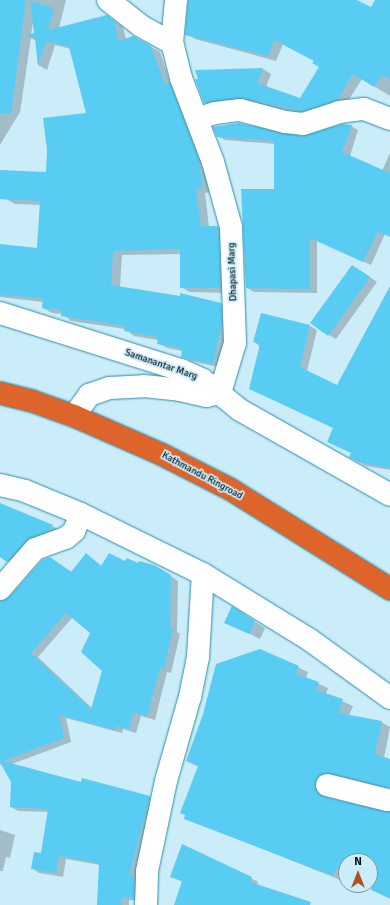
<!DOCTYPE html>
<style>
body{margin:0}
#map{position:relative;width:390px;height:905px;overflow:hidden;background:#cbedfa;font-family:Signika,sans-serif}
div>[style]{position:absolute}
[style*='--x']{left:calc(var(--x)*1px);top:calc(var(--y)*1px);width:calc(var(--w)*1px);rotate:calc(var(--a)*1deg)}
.shadow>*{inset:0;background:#0003}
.building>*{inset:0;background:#58ccf2}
.roads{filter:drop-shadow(0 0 1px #2b8eac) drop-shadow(0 0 1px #2b8eac)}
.minor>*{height:22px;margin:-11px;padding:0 11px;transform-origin:11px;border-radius:11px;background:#fff}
.highway>*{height:22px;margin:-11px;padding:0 11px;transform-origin:11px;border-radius:11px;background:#dd642b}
span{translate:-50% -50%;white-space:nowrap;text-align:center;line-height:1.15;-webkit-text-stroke:3.5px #cbedfa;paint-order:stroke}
.street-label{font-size:10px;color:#001117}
.north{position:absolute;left:338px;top:853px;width:40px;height:40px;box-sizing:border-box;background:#cbedfa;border:1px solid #7a959f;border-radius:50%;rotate:0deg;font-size:11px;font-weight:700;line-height:16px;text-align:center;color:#001117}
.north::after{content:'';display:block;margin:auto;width:14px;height:18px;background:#b34f1f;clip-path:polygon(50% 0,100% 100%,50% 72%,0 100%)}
</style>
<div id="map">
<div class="shadow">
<div style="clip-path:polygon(evenodd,0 0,66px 0,59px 28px,107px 16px,123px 27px,126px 39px,133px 37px,160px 52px,171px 85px,178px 89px,211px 192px,205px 193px,209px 227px,217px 227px,226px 232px,229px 293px,190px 292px,181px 287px,181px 254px,122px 255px,120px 287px,221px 304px,230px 310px,222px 368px,191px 361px,182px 356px,183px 351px,167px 348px,158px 343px,158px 340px,134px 336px,125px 329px,71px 321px,63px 314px,52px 313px,43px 308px,43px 302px,0 297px,0 245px,38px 249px,41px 205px,15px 204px,6px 199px,0 184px,0 171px,47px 173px,87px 114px,71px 49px,55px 45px,47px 70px,38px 65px,36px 41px,31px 38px,20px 112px,0 145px,0 0,33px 22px,35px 34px,31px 35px,33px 22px)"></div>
<div style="clip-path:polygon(189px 0,355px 0,371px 9px,377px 0,390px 0,390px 96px,362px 79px,346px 104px,311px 116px,252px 102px,214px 108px,205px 103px,196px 71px,263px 69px,271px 74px,266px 87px,300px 100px,321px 67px,315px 61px,283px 44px,276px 61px,195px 39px,186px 34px)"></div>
<div style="clip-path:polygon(351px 126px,358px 130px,350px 156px,382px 171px,390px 153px,390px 237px,385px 234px,371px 265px,317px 241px,317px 293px,254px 292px,247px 288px,242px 190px,275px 190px,275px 144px,225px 140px,217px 136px,302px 137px)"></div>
<div style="clip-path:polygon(360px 270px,377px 282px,336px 339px,329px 335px)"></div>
<div style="clip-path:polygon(390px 292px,390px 470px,366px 466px,350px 457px,352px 453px,334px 428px,255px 342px,310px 326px,317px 330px,307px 371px,338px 386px)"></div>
<div style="clip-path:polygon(0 504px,52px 526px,62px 531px,18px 566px,0 556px)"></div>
<div style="clip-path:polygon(evenodd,86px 554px,102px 566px,125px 563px,139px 565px,162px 570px,178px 581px,177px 632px,180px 634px,171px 673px,167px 672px,155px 720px,141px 716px,136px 733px,123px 729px,122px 733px,66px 718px,71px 742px,12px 764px,81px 783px,150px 797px,157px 801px,141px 901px,129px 900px,129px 905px,98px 905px,100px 865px,66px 859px,63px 877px,39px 873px,32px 868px,41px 854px,49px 812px,18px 811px,11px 807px,12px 782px,3px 764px,0 765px,0 603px,10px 598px,50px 558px,72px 572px,86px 554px,73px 617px,92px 633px,103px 670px,92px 708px,38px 657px,73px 617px)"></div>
<div style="clip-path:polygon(242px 614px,265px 628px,260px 639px,225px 622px)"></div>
<div style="clip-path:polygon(260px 650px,308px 672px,306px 678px,328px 688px,326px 694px,353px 706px,349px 716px,381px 722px,390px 727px,384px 758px,390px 761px,387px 790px,324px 787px,327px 797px,384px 813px,390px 811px,390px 899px,372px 890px,374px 883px,370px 882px,370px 861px,346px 861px,346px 873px,343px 881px,185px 818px,199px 767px,187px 761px)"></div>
<div style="clip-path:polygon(0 830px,15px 835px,10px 858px,6px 857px,3px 871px,0 871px)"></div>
<div style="clip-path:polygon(171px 877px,249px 877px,258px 882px,255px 889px,298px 905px,175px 905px,183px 882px)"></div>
</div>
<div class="building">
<div style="clip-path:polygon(0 0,26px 0,11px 114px,0 113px)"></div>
<div style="clip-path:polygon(188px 0,357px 0,371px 7px,375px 0,390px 0,390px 79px,382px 75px,374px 87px,353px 74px,337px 100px,302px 111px,243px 98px,204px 103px,195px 79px,198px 79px,195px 70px,263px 68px,257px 83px,300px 98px,319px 67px,312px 63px,314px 61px,274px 40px,268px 56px,185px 35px)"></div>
<div style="clip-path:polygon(30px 1px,54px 8px,48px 30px,107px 15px,114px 21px,119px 41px,133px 36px,151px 46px,165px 85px,170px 83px,198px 158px,203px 188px,196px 189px,201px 226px,218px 226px,221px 288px,180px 288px,180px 249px,113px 251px,111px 285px,180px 296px,180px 293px,221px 303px,222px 322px,213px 364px,181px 357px,182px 348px,157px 344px,158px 337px,124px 331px,125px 326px,61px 316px,62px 310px,42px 308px,43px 298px,0 295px,0 244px,37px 248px,40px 201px,0 199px,0 170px,46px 172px,47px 150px,43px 118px,86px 113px,69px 47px,46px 41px,38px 66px,35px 38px,25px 36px,34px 33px)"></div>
<div style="clip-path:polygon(239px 123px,302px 136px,342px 124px,352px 125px,342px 152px,390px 173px,390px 237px,378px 231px,363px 262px,310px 238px,310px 289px,246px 288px,241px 189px,274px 189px,274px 141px,217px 137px,213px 127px)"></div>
<div style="clip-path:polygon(352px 265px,370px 277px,328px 336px,310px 323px)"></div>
<div style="clip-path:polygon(390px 286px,390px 468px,358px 462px,349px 457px,351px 453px,327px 442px,333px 428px,249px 389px,260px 344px,253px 342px,261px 313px,310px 325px,300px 367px,337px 385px)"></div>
<div style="clip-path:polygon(0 503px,53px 525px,50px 530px,26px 541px,7px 562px,0 557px)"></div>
<div style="clip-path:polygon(evenodd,86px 553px,101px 566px,109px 553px,125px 561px,127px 558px,138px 563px,139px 561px,154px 565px,171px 575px,170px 628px,173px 629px,164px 669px,160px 668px,147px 716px,133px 713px,129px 729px,116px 726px,115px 730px,59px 715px,64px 738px,3px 761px,81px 782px,82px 778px,150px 796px,129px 875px,134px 875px,134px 897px,122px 897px,122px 905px,97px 905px,99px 863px,59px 856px,56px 873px,31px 869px,34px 852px,41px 853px,48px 809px,10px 807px,11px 782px,0 762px,0 601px,9px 597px,42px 560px,50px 557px,71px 572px,86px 553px,66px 613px,90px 633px,81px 652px,102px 671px,91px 709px,31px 653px,66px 613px)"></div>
<div style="clip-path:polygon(232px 606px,255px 621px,249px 634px,224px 623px)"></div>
<div style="clip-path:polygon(260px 649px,299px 666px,296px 674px,319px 682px,316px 690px,343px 699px,339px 713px,382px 721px,375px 754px,390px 759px,390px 788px,330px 773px,318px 776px,315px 788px,324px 797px,390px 812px,390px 898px,371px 890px,373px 882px,370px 881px,370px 861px,346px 861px,346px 872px,336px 868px,333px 876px,184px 819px,185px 815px,180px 813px,198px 766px,186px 761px,203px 714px,216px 664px)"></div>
<div style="clip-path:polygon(182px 844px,252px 877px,250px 882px,311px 902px,310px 905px,174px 905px,182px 881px,170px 877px)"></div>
</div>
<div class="roads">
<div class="minor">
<div style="--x:108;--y:0;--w:42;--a:38.2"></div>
<div style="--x:141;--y:26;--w:35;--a:29"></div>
<div style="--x:199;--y:118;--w:17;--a:-17"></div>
<div style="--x:215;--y:113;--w:25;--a:-7"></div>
<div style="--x:240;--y:110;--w:47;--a:14.9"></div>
<div style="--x:285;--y:122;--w:18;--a:6"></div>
<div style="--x:303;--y:124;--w:38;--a:-18"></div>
<div style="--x:339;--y:112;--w:25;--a:-7"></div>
<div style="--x:364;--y:109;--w:28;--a:21"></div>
<div style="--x:0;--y:313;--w:190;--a:17.5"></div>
<div style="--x:181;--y:370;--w:24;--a:24"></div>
<div style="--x:203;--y:380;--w:48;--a:39"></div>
<div style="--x:240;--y:410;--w:172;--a:29.5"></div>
<div style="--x:74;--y:416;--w:26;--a:-54"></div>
<div style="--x:89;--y:395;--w:21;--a:-19"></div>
<div style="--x:109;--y:388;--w:35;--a:-3"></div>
<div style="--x:144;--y:386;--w:36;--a:6"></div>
<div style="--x:180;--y:390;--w:27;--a:13"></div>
<div style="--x:206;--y:396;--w:14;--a:-12"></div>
<div style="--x:220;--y:393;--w:52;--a:-73.3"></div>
<div style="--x:235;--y:343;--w:116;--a:-92"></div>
<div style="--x:231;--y:227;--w:67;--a:-105.5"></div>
<div style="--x:213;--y:162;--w:90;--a:-110.9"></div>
<div style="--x:181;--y:78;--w:36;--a:-104"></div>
<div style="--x:172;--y:43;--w:43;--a:-84.7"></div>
<div style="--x:0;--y:485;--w:26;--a:13"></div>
<div style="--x:25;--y:491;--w:61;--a:22.3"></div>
<div style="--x:81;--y:514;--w:136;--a:26.2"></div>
<div style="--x:203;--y:574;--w:126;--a:31.7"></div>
<div style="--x:310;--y:640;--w:99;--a:35.9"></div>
<div style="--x:0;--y:589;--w:53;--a:-48.8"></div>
<div style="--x:35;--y:549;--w:33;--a:-20"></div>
<div style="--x:66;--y:538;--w:11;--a:-41"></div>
<div style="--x:74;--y:531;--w:18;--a:-68"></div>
<div style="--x:327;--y:785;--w:62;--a:14"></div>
<div style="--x:146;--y:905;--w:34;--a:-88"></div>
<div style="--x:147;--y:871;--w:92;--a:-78.1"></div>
<div style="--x:166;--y:781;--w:87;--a:-74.1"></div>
<div style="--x:190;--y:697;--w:41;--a:-78.7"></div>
<div style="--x:198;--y:657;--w:83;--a:-86.6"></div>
</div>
<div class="highway">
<div style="--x:0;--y:393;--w:33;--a:14"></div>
<div style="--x:32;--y:401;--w:45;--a:19.7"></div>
<div style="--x:74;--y:416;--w:95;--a:23.6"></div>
<div style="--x:161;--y:454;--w:77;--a:26.9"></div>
<div style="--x:230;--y:489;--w:189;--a:32"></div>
</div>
</div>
<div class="street-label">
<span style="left:233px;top:272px;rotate:-92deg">Dhapasi Marg</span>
<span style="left:161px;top:365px;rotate:19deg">Samanantar Marg</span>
<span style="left:202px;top:476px;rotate:28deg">Kathmandu Ringroad</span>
</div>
<div class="north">N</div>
</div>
